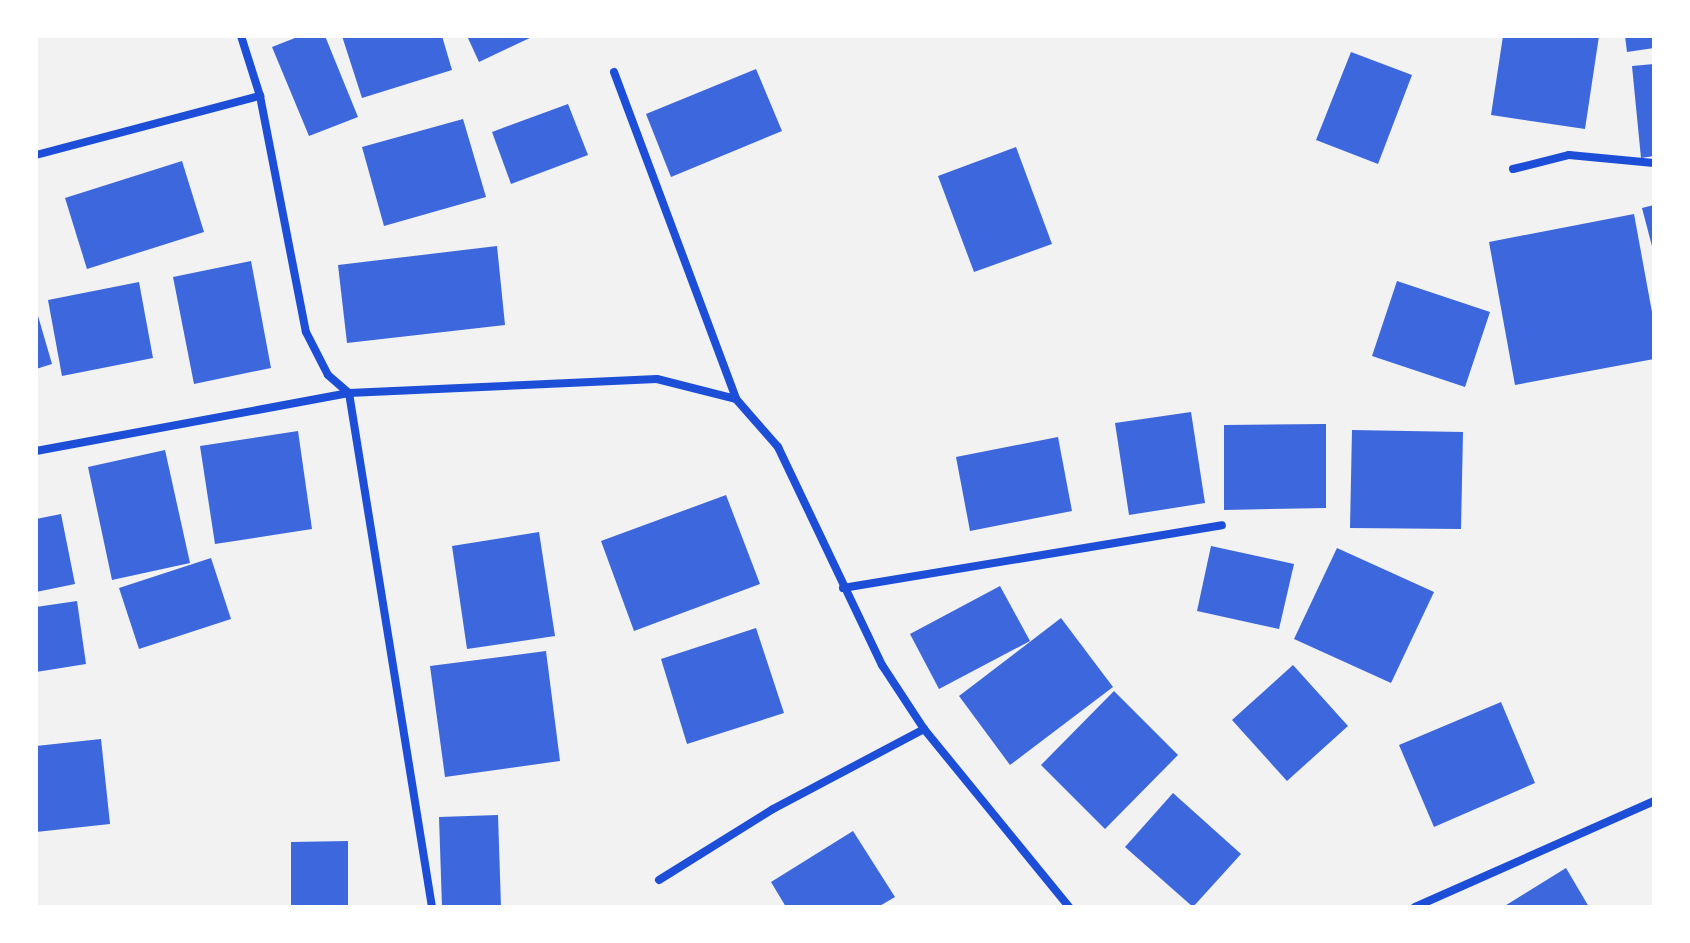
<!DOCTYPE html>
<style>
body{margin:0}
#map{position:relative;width:1690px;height:943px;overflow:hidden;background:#f2f2f2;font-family:Lato,sans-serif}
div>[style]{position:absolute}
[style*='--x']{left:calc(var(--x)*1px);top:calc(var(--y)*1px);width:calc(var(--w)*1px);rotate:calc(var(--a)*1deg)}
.building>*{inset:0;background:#3d67dc}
.minor>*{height:8px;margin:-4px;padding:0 4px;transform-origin:4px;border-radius:4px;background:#1d4ed8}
span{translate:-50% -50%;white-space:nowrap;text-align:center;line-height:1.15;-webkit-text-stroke:7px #fff;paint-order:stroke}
.frame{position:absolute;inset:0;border:38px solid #fff;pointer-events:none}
</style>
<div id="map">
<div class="building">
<div style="clip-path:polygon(300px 36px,325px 36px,358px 117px,309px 136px,272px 47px)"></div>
<div style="clip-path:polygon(342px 36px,442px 36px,452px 70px,362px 98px)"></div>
<div style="clip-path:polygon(467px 36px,534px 36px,479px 62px)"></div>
<div style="clip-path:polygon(1503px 36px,1599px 36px,1585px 129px,1491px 115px)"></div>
<div style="clip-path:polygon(1625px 36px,1654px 36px,1654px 48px,1627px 52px)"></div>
<div style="clip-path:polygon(1351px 52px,1412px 75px,1378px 164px,1316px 140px)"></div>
<div style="clip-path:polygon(1654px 64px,1654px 156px,1641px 158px,1632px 66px)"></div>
<div style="clip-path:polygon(756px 69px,782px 131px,671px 177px,646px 114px)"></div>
<div style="clip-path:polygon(568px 104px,588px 155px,511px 184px,492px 132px)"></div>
<div style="clip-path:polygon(463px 119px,486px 197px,384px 226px,362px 147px)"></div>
<div style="clip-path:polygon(1016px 147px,1052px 244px,974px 272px,938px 176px)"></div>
<div style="clip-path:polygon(182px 161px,204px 232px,87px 269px,65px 198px)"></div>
<div style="clip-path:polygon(1654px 205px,1654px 250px,1653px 250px,1642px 208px)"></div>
<div style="clip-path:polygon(1634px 214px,1654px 323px,1654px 359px,1515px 385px,1489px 242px)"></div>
<div style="clip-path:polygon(497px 246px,505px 325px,347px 343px,338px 265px)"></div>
<div style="clip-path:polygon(251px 261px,271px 368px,194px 384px,173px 277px)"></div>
<div style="clip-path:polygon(1397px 281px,1490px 312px,1465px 387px,1372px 356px)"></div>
<div style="clip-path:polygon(139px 282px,153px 358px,62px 376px,48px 300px)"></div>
<div style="clip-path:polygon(36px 309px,52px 364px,36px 369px)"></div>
<div style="clip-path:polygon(1191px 412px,1205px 503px,1129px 515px,1115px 423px)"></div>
<div style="clip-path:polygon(1326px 424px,1326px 508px,1224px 510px,1224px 425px)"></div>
<div style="clip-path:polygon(1352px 430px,1463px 432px,1461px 529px,1350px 528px)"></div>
<div style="clip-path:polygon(298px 431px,312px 529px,215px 544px,200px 446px)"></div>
<div style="clip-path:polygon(1058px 437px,1072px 511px,970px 531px,956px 457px)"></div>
<div style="clip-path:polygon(165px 450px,190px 563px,112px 580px,88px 467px)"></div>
<div style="clip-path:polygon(726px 495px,760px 584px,634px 631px,601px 541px)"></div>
<div style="clip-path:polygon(61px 514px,75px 584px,36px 592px,36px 519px)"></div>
<div style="clip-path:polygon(539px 532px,555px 636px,467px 649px,452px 546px)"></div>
<div style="clip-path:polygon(1211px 546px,1294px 564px,1279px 629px,1197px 611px)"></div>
<div style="clip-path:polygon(1337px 548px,1434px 592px,1391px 683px,1294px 639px)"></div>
<div style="clip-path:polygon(211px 558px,231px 619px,139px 649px,119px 588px)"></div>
<div style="clip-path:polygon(1000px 586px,1030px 641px,939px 689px,910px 634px)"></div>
<div style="clip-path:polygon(77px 601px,86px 664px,36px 672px,36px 607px)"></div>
<div style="clip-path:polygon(1061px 618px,1113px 687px,1010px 765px,959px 696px)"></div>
<div style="clip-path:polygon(756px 628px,784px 713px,687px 744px,661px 659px)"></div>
<div style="clip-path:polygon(546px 651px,560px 761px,445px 777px,430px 666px)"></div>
<div style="clip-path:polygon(1293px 665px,1348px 726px,1287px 781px,1232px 720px)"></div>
<div style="clip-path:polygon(1114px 691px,1178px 755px,1105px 829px,1041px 765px)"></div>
<div style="clip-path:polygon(1501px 702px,1535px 783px,1434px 827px,1399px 745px)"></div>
<div style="clip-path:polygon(101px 739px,110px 824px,36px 832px,36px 746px)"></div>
<div style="clip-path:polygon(1173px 793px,1241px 854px,1193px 907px,1125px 847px)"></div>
<div style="clip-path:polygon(498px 815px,501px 907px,442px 907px,439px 817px)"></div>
<div style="clip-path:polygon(853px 831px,895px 897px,878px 907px,786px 907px,771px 882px)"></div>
<div style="clip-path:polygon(348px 841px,348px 907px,291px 907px,291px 842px)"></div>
<div style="clip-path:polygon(1566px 868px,1589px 907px,1503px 907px)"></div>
</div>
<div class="minor">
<div style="--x:241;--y:36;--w:63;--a:72.4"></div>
<div style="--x:260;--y:96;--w:240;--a:79"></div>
<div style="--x:306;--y:332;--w:48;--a:62.9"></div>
<div style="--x:328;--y:375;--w:28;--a:41"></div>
<div style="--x:349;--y:393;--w:308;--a:-2.6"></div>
<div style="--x:657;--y:379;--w:81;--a:14.2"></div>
<div style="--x:736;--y:399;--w:64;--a:48.8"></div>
<div style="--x:778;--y:447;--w:242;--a:64.5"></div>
<div style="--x:882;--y:665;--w:77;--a:56.7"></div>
<div style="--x:924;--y:729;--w:230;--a:50.8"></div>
<div style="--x:614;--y:72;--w:349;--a:69.5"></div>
<div style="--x:36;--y:155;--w:232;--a:-14.8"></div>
<div style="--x:1513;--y:169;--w:58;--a:-14"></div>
<div style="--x:1569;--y:155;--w:85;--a:5.4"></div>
<div style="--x:36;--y:451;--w:318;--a:-10.5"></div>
<div style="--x:349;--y:393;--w:521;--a:80.83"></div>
<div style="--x:843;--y:588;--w:384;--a:-9.4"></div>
<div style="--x:659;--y:880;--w:134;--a:-31.9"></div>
<div style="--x:773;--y:809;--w:171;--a:-27.9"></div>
<div style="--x:1415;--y:907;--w:261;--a:-23.9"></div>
</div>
<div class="frame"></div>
</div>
